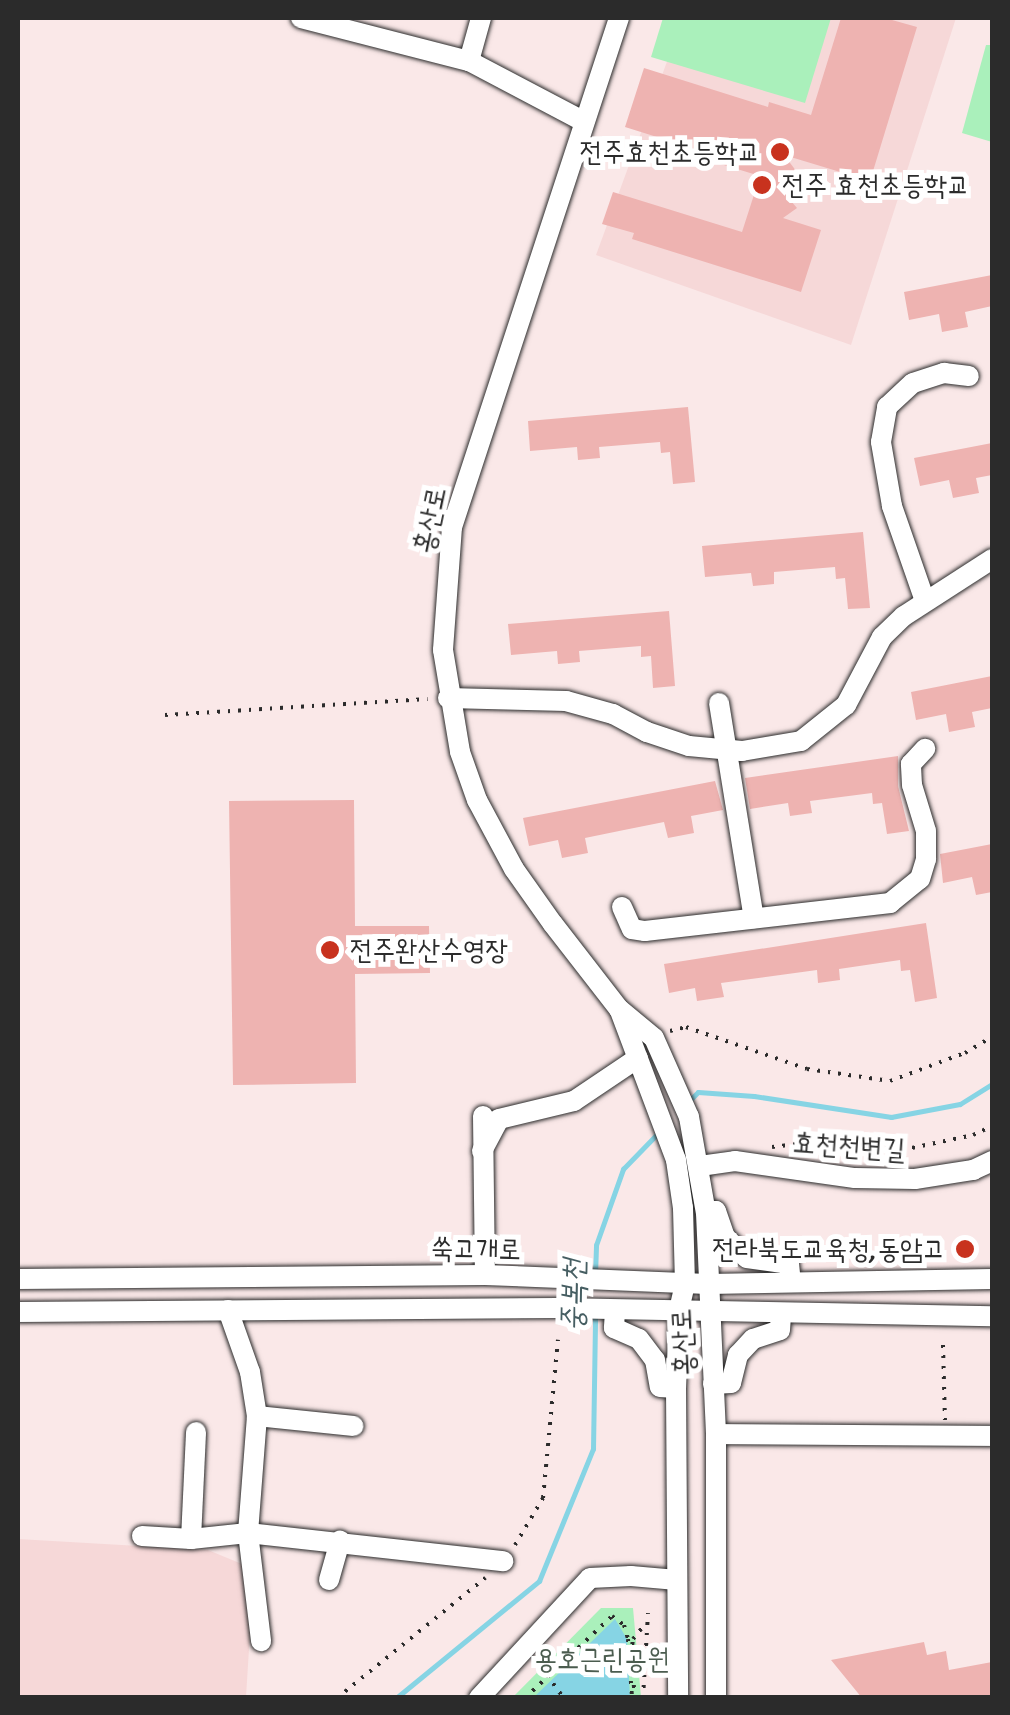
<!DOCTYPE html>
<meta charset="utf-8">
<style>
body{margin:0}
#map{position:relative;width:1010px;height:1715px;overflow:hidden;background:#fae8e8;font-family:Sriracha,"Poor Story",sans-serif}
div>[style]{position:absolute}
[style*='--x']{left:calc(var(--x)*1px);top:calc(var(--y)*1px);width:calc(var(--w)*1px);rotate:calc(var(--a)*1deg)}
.built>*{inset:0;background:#f6d8d8}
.green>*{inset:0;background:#aaf0bb}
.water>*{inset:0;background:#86d4e4}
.stream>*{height:5px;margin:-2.5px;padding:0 2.5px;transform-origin:2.5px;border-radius:2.5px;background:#86d4e4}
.building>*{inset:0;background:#eeb3b1}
.path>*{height:4px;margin-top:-2px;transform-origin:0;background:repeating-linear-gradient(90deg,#2b2b2b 0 2.5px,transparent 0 10.5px)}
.roads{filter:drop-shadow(0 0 2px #2b2b2b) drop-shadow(0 0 2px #2b2b2b)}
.minor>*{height:20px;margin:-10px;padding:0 10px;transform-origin:10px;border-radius:10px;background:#fff}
.dots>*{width:28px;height:28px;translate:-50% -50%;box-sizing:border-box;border:5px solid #fff;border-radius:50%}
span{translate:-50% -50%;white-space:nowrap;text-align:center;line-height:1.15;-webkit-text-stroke:10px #fff;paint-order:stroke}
.poi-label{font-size:28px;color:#2b2b2b}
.right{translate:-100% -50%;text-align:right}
.left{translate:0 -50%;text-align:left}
.street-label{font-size:28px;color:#2b2b2b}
.park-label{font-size:28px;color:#4b5c4f}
.water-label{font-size:30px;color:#465e62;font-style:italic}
.frame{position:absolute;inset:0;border:20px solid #2b2b2b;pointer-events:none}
</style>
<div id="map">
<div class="built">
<div style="clip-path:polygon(683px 18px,956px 18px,851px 345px,596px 255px)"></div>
<div style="clip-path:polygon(18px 1539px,208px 1550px,254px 1569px,246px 1697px,18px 1697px)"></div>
</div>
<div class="green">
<div style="clip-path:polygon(663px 18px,831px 18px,805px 103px,651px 57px)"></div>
<div style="clip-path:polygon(986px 45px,992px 45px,992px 142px,962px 133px)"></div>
<div style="clip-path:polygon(601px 1608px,633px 1608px,641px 1697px,512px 1698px)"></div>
</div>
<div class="water">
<div style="clip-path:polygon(615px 1619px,627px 1639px,630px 1697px,534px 1697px)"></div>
</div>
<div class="stream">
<div style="--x:688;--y:1102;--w:14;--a:-45"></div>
<div style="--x:698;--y:1092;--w:56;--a:4.1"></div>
<div style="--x:754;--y:1096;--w:139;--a:8.7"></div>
<div style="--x:891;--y:1117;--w:70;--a:-10.7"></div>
<div style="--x:960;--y:1104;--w:38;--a:-32"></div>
<div style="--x:595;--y:1275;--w:30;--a:-88"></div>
<div style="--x:596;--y:1245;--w:81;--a:-70.4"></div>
<div style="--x:623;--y:1169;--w:53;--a:-45.8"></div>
<div style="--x:396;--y:1698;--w:185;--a:-39.3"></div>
<div style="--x:539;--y:1581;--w:143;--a:-67.8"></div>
<div style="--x:593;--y:1449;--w:133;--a:-89.1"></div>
</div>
<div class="building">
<div style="clip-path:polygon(841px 18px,885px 18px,917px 27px,870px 181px,784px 155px,803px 180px,795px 186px,800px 194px,791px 201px,797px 208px,783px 218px,821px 230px,801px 292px,632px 239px,634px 233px,602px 224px,613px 192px,742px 232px,760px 176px,655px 144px,657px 137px,625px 127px,644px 68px,768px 107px,769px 102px,811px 115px)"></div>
<div style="clip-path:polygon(992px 275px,992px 306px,965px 312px,968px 327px,942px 332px,939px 314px,909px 320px,904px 292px)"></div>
<div style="clip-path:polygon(688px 407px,695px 482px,673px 484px,670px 452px,661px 453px,660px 442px,599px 447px,600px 458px,578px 460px,577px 447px,530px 451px,528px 421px)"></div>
<div style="clip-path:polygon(992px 443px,992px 475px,976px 478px,979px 493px,953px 498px,949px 480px,920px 486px,914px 458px)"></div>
<div style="clip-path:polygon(863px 532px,870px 608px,848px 609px,845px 578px,836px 579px,835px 567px,774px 572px,774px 584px,753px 586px,751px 573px,705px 577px,702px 546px)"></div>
<div style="clip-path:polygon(669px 611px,675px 686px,653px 688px,651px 656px,641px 657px,641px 646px,579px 651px,580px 662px,558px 664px,557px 651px,511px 655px,508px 624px)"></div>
<div style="clip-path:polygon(992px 676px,992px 708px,972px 712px,975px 727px,949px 732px,946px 714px,916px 720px,911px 692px)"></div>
<div style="clip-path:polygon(898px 756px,898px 786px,909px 831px,887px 834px,882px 803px,873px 804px,872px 793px,810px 801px,812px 813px,790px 816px,788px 803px,750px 809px,745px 778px)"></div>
<div style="clip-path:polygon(715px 781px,723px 810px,691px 816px,694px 833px,668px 838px,664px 822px,624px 830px,585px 838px,588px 853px,562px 858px,558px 840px,529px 846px,523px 818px)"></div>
<div style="clip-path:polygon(354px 800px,355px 926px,429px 926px,430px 973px,355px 974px,356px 1083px,233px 1085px,229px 801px)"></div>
<div style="clip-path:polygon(992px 844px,992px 892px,976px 895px,972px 877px,943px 883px,940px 854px)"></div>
<div style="clip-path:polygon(926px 923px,937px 998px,915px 1002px,910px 970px,901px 971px,900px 960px,839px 969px,840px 980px,818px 983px,817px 970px,721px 983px,724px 997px,697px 1001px,695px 988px,669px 993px,664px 964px)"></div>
<div style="clip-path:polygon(924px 1642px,927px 1655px,946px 1651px,949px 1670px,992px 1662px,992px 1698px,862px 1698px,831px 1660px)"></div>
</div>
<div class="path">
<div style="--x:165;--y:715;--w:263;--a:-3.5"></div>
<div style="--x:670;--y:1031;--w:16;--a:-14"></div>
<div style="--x:686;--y:1027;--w:128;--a:19.1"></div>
<div style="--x:807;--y:1069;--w:84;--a:8.2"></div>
<div style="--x:890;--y:1081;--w:80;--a:-20.5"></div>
<div style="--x:965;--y:1053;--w:31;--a:-31"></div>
<div style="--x:772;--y:1147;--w:50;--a:-6.8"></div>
<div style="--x:822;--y:1141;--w:81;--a:6.4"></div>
<div style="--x:902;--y:1150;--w:73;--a:-11.9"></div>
<div style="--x:973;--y:1135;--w:21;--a:-25"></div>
<div style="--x:943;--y:1345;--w:75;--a:88.5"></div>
<div style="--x:515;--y:1545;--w:55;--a:-59.2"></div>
<div style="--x:543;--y:1498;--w:159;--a:-84.6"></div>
<div style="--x:547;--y:1675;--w:29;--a:54"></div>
<div style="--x:337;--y:1698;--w:191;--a:-39"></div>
<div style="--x:525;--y:1698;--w:120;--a:-43.3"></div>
<div style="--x:612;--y:1616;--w:15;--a:37"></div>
<div style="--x:624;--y:1625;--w:15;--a:74"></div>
<div style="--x:628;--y:1639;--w:59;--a:86.1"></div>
<div style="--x:635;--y:1698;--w:43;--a:-95.3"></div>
<div style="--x:631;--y:1655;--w:16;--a:-83"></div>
<div style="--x:633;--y:1639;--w:21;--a:-51"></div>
<div style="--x:643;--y:1698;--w:85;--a:-86.6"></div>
</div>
<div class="roads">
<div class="minor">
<div style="--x:301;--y:18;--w:173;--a:14.4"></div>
<div style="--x:469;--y:61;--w:129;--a:27.8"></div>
<div style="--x:619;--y:18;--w:536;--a:108.16"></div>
<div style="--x:452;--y:527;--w:123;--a:94.2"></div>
<div style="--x:443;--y:650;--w:103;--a:80.5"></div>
<div style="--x:460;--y:752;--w:51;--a:70.5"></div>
<div style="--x:477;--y:800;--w:78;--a:61.8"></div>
<div style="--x:514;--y:869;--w:67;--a:54.7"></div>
<div style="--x:553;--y:924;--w:108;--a:52.2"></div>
<div style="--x:619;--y:1009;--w:45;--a:39.6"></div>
<div style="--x:654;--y:1038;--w:86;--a:66.1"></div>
<div style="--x:689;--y:1117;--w:97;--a:80"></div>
<div style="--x:706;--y:1213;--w:221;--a:87.4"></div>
<div style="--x:716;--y:1434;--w:264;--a:90"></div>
<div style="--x:469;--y:61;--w:45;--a:-74.4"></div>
<div style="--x:925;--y:601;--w:101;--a:-109.2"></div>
<div style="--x:892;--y:506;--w:65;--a:-99.8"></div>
<div style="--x:881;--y:442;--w:36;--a:-80"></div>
<div style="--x:887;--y:407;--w:35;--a:-43"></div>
<div style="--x:913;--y:383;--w:33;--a:-18"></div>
<div style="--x:944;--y:373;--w:25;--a:7"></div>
<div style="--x:448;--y:698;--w:118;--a:1.5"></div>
<div style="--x:566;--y:701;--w:49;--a:15.5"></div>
<div style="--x:613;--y:714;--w:38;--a:28"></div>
<div style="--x:647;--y:732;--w:44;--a:18.4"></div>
<div style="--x:689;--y:746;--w:53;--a:5.4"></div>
<div style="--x:742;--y:751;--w:60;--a:-9.6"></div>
<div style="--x:801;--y:741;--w:58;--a:-38.7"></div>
<div style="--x:846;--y:705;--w:77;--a:-62.1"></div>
<div style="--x:882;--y:637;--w:30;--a:-44"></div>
<div style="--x:904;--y:616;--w:105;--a:-32.9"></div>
<div style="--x:719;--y:703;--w:218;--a:80.8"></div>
<div style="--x:622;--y:907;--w:24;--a:66"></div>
<div style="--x:632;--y:929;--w:13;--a:9"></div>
<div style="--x:645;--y:931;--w:247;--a:-6.5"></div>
<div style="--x:890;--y:903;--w:38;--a:-39"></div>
<div style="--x:920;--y:879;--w:21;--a:-73"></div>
<div style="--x:926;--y:859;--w:28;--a:-90"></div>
<div style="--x:926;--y:831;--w:48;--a:-106.9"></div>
<div style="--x:912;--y:785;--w:21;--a:-93"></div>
<div style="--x:911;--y:764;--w:21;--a:-47"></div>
<div style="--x:620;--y:1011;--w:159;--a:69.4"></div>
<div style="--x:676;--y:1160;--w:49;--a:81.7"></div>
<div style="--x:683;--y:1208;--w:76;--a:88.5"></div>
<div style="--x:685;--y:1284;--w:28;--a:103"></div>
<div style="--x:679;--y:1311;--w:77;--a:92.2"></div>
<div style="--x:676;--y:1388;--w:310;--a:89.6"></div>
<div style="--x:483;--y:1116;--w:159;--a:89.3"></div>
<div style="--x:482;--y:1151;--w:36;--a:-62"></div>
<div style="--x:499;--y:1119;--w:77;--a:-13.5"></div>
<div style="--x:574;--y:1101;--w:77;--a:-33.9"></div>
<div style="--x:700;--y:1166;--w:35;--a:-8"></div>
<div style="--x:735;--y:1161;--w:121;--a:8.1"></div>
<div style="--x:855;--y:1178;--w:60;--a:1"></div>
<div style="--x:915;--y:1179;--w:59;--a:-8.8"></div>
<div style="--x:973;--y:1170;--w:21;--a:-25"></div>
<div style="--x:708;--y:1212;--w:8;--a:-7"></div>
<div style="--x:716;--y:1211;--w:28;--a:71"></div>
<div style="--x:725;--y:1237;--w:30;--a:44"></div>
<div style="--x:747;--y:1258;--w:42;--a:8.1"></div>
<div style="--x:789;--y:1264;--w:18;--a:84"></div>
<div style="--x:18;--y:1279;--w:467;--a:-0.5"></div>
<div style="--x:485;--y:1275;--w:223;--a:2.3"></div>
<div style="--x:708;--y:1284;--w:284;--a:-1"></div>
<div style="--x:228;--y:1310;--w:66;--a:70.5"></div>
<div style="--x:250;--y:1372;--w:45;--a:81"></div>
<div style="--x:257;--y:1416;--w:117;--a:94.4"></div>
<div style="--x:248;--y:1533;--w:109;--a:83.1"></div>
<div style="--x:18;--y:1312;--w:540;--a:-0.42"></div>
<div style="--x:558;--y:1308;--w:434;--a:1.1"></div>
<div style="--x:615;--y:1312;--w:16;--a:94"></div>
<div style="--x:614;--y:1328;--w:27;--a:24"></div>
<div style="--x:639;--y:1339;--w:26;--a:53"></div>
<div style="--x:655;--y:1360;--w:27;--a:80"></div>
<div style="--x:660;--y:1387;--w:16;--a:4"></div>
<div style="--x:713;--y:1384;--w:18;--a:-3"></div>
<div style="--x:731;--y:1383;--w:29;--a:-76"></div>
<div style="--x:738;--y:1355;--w:22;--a:-47"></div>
<div style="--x:753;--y:1339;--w:28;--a:-18"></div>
<div style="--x:780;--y:1330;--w:16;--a:-86"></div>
<div style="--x:257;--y:1416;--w:97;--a:5.9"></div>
<div style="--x:716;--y:1434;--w:276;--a:0.4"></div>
<div style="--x:142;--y:1536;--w:49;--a:3.5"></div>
<div style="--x:191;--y:1539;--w:57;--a:-6"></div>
<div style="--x:248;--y:1533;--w:257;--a:6.3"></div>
<div style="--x:191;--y:1539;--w:107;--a:-87.3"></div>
<div style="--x:329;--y:1580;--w:41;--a:-74.2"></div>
<div style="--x:479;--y:1698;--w:163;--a:-47.2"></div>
<div style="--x:590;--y:1578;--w:41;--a:-2.8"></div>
<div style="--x:631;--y:1576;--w:46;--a:5"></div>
</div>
</div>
<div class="dots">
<div style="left:780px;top:152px;background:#c8321e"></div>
<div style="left:762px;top:185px;background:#c8321e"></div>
<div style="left:330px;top:950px;background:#c8321e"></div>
<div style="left:965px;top:1249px;background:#c8321e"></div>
</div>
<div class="poi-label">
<span class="right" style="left:760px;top:152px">전주효천초등학교</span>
<span class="left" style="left:782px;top:185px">전주 효천초등학교</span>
<span class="left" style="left:350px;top:950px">전주완산수영장</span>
<span class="right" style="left:945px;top:1249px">전라북도교육청,동암고</span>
</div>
<div class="street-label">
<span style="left:430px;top:520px;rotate:-78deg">홍산로</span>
<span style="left:849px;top:1146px;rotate:4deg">효천천변길</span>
<span style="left:476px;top:1249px;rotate:1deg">쑥고개로</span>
<span style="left:683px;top:1342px;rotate:-93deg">홍산로</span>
</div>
<div class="park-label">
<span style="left:602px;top:1659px">용호근린공원</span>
</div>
<div class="water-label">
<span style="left:573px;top:1295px;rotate:-89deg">중복천</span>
</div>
<div class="frame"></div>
</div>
